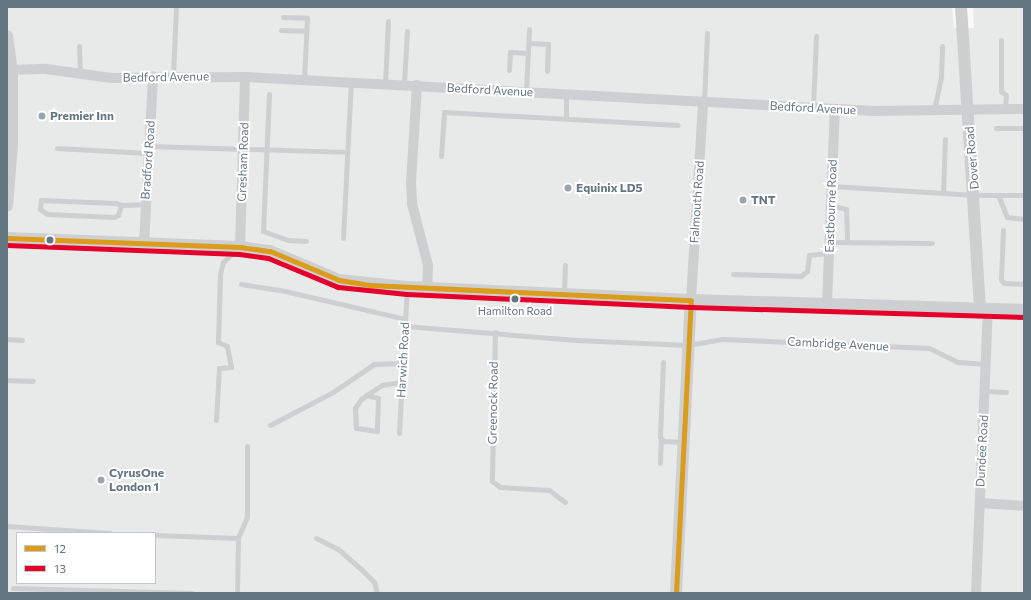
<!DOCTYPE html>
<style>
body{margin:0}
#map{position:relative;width:1031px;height:600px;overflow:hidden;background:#f9f9f9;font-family:Commissioner,sans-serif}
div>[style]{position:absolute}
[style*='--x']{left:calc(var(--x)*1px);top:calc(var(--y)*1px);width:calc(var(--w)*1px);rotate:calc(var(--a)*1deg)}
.built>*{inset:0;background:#e8e9e9}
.service>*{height:5px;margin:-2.5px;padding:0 2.5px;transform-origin:2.5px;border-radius:2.5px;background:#cecfd0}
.minor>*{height:10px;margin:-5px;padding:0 5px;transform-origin:5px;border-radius:5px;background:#cecfd0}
.tertiary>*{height:12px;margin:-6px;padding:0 6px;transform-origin:6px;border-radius:6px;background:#cecfd0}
.bus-1>*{height:5px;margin:-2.5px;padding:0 2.5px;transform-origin:2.5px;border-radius:2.5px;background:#da9c1a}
.bus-2>*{height:5px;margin:-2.5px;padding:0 2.5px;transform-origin:2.5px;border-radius:2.5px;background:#e4002b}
.dots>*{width:11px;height:11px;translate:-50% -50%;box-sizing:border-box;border:2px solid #fff;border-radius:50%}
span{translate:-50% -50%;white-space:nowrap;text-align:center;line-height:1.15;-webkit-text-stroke:4px #fff;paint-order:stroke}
.bus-label{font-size:11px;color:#657683}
.street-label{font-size:12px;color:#657683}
.poi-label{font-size:12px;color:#657683;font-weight:700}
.left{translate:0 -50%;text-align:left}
.frame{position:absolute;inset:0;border:8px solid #657683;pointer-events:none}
.legend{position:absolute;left:16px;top:532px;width:140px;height:52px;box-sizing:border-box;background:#fff;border:1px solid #c1c8cd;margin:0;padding:5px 7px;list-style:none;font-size:12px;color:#657683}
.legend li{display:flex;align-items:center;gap:8px;height:20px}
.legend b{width:20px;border:1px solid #c1c8cd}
</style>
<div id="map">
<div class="built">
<div style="clip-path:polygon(evenodd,7px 7px,952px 7px,954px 28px,974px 28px,973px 7px,1024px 7px,1024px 593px,7px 593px,7px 7px,17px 533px,155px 533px,155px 583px,17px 583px,17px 533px)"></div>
</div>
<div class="service">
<div style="--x:283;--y:17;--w:24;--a:2"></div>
<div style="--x:307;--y:18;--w:62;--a:92.8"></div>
<div style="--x:281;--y:30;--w:25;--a:2"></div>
<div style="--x:1001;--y:40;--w:51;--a:90"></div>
<div style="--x:1001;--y:91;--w:6;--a:39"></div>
<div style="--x:1006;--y:95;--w:15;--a:94"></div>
<div style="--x:529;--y:43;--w:19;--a:3"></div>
<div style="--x:548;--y:44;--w:27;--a:92"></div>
<div style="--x:79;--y:46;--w:28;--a:88"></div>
<div style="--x:509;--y:70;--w:18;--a:-87"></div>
<div style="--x:510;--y:52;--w:18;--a:3"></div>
<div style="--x:173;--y:76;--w:69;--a:-87.5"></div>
<div style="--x:385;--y:84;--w:63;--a:-87.3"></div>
<div style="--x:404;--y:84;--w:53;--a:-86.8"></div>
<div style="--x:526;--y:91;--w:62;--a:-87.2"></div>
<div style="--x:269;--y:94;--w:137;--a:92.5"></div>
<div style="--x:263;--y:231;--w:27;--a:20"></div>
<div style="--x:288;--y:240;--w:18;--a:3"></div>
<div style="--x:566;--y:94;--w:24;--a:90"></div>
<div style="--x:704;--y:102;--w:69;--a:-87.5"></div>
<div style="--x:813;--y:108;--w:72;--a:-87.6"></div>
<div style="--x:934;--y:110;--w:34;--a:-78"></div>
<div style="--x:941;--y:77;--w:31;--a:-88"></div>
<div style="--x:996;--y:128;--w:28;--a:0"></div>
<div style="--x:149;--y:146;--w:198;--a:1.7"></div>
<div style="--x:57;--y:148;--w:90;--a:3.2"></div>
<div style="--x:441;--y:156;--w:44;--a:-86.1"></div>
<div style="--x:444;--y:112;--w:234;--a:3.2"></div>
<div style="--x:832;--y:186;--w:143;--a:3.6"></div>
<div style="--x:975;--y:195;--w:49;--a:0"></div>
<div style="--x:943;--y:193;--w:54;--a:-87.9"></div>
<div style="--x:998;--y:195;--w:24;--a:68"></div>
<div style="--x:1007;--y:217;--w:17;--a:7"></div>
<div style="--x:41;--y:200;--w:75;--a:2.3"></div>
<div style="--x:116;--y:203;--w:5;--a:22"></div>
<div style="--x:121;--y:205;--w:10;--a:107"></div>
<div style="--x:118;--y:215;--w:4;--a:153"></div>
<div style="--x:114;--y:217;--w:67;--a:-177.4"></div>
<div style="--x:47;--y:214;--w:9;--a:-144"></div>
<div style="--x:40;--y:209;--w:9;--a:-84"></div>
<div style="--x:121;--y:205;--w:24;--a:-2"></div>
<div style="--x:831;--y:205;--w:16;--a:15"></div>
<div style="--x:846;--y:209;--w:33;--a:88"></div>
<div style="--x:1003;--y:230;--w:50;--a:92.3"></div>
<div style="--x:1001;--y:280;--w:4;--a:45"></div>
<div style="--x:1004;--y:283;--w:20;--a:3"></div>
<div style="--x:343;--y:238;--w:156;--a:-87.1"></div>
<div style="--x:829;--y:242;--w:103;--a:0.6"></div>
<div style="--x:733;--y:274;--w:68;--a:1.7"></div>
<div style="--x:801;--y:276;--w:8;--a:-40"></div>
<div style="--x:807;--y:271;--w:16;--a:-83"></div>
<div style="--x:809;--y:255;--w:20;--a:-6"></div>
<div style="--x:241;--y:284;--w:45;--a:9"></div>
<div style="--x:285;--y:291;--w:123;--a:13.1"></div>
<div style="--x:564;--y:293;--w:28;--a:-88"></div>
<div style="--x:405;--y:326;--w:172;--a:4.7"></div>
<div style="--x:576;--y:340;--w:112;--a:2.6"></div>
<div style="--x:688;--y:345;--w:34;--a:-10"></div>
<div style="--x:721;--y:339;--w:208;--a:2.5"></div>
<div style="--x:929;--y:348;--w:32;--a:26"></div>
<div style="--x:958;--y:362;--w:28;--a:4"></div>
<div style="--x:495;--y:332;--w:149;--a:91.2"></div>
<div style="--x:492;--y:481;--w:10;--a:37"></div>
<div style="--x:500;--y:487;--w:49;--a:3.5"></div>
<div style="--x:549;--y:490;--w:20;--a:37"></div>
<div style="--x:7;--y:339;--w:15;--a:4"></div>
<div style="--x:663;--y:362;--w:75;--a:92.3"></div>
<div style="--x:660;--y:437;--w:6;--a:45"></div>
<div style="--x:664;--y:441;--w:19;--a:3"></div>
<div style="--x:7;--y:380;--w:26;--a:2"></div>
<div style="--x:985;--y:391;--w:21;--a:3"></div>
<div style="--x:366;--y:395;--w:12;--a:14"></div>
<div style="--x:378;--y:398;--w:33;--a:92"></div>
<div style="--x:377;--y:431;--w:21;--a:-172"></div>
<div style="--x:356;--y:428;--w:20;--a:-93"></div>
<div style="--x:355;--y:408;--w:11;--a:-56"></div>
<div style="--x:361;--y:399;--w:25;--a:-34"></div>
<div style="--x:382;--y:385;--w:20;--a:-9"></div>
<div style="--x:216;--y:420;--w:52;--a:-86.7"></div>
<div style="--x:219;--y:368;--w:12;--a:-5"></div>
<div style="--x:231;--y:367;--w:21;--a:-101"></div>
<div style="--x:227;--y:346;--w:10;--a:-156"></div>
<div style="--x:218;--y:342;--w:68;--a:-88.3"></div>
<div style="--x:220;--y:274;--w:12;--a:-76"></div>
<div style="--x:223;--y:262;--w:18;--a:-43"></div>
<div style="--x:270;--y:425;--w:71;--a:-27.6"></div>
<div style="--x:333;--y:392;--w:50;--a:-34.3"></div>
<div style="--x:374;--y:364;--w:29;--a:-2"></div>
<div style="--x:399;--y:433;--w:146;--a:-86.9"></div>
<div style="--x:660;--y:463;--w:23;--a:-88"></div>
<div style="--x:7;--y:526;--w:103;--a:3.9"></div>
<div style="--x:155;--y:535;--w:83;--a:2.1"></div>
<div style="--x:238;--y:538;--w:55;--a:91"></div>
<div style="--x:238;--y:538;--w:23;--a:-67"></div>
<div style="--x:247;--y:517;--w:71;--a:-90"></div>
<div style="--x:316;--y:538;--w:25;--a:27"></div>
<div style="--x:338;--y:549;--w:29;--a:41"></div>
<div style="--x:360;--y:568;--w:20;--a:45"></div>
<div style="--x:374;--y:582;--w:11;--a:75"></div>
<div style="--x:13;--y:588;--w:179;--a:1.6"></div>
</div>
<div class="minor">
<div style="--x:12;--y:70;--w:34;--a:-2"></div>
<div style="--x:46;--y:69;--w:66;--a:7.9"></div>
<div style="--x:111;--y:78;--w:134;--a:-0.4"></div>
<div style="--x:245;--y:77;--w:630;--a:3.09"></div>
<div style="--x:874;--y:111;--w:150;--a:-0.8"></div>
<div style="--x:417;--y:85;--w:97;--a:93.5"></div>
<div style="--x:411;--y:182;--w:22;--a:87"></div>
<div style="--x:412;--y:204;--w:63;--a:75.3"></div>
<div style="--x:428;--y:265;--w:23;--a:92"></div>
<div style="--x:144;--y:244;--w:168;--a:-86.9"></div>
<div style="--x:240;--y:247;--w:170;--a:-88.3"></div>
<div style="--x:691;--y:300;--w:197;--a:-86.5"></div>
<div style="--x:827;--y:304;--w:195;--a:-87.7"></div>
<div style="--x:980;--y:503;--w:44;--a:3.9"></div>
<div style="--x:976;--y:593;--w:284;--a:-87.6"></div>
</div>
<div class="tertiary">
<div style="--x:961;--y:7;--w:303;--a:86.4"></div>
<div style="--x:7;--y:36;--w:34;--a:82"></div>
<div style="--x:12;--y:70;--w:75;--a:90"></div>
<div style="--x:12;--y:145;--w:61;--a:94.7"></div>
<div style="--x:7;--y:238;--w:233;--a:2.2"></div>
<div style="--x:240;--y:247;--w:30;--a:8"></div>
<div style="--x:270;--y:251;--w:75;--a:22.8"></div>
<div style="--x:339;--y:280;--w:68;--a:5.9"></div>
<div style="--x:407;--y:287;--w:284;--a:2.6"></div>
<div style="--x:691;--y:300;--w:333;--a:1.7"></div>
<div style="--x:676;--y:593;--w:293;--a:-87.1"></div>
</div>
<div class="bus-1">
<div style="--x:7;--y:238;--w:233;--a:2.2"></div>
<div style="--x:240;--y:247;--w:30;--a:8"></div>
<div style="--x:270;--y:251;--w:75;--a:22.8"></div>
<div style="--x:339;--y:280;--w:30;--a:9"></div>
<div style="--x:369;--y:285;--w:322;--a:2.7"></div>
<div style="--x:676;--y:593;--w:293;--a:-87.1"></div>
</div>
<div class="bus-2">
<div style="--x:7;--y:245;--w:232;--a:2.2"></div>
<div style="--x:239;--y:254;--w:29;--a:8"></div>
<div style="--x:268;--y:258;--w:76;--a:22.5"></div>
<div style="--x:338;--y:287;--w:69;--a:5.8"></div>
<div style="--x:407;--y:294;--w:284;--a:2.6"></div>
<div style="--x:691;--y:307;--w:333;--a:1.7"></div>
</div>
<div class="dots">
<div style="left:42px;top:116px;background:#99a4ac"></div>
<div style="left:568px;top:188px;background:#99a4ac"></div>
<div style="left:743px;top:200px;background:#99a4ac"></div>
<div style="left:50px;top:240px;background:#657683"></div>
<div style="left:515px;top:299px;background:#657683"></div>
<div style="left:101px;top:480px;background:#99a4ac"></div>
</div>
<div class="bus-label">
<span style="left:515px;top:311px">Hamilton Road</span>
</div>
<div class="street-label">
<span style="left:166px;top:77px;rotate:-1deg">Bedford Avenue</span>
<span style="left:490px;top:90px;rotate:3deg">Bedford Avenue</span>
<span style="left:813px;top:108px;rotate:3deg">Bedford Avenue</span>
<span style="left:972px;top:158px;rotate:-95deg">Dover Road</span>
<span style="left:148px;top:160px;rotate:-86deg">Bradford Road</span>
<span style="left:243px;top:162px;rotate:-88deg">Gresham Road</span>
<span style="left:697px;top:202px;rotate:-86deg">Falmouth Road</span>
<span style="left:831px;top:206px;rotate:-88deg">Eastbourne Road</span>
<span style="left:838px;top:344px;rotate:3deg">Cambridge Avenue</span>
<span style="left:403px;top:360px;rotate:-87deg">Harwich Road</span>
<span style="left:493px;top:403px;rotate:-89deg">Greenock Road</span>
<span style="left:982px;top:451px;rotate:-87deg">Dundee Road</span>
</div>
<div class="poi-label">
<span class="left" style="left:50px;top:116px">Premier Inn</span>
<span class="left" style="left:576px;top:188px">Equinix LD5</span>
<span class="left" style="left:751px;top:200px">TNT</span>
<span class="left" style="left:109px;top:480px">CyrusOne<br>London 1</span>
</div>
<div class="frame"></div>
<ul class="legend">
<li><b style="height:5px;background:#da9c1a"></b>12</li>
<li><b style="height:5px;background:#e4002b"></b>13</li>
</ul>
</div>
